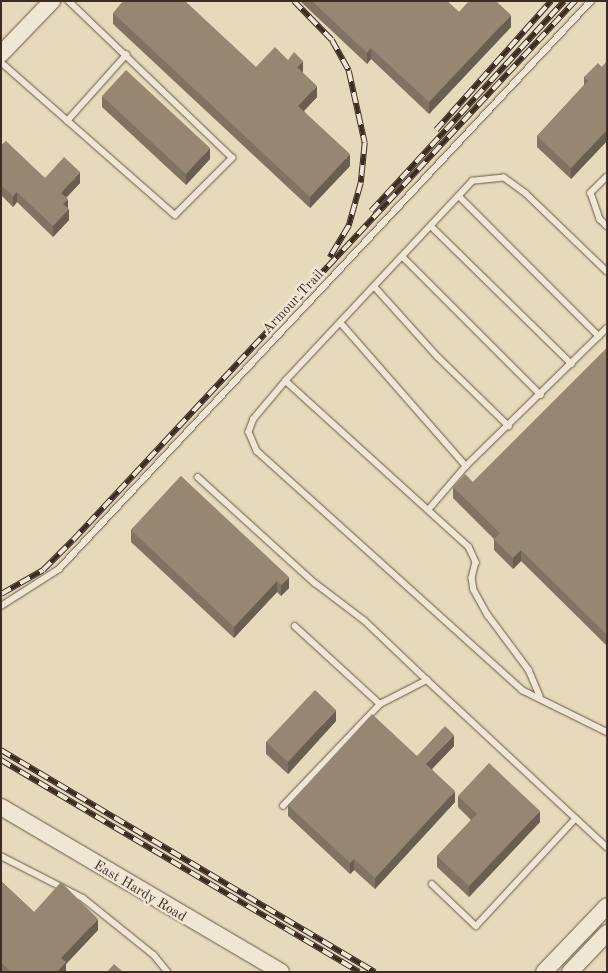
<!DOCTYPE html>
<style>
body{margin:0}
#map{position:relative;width:608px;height:973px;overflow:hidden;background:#e7d9bb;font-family:"Old Standard TT",serif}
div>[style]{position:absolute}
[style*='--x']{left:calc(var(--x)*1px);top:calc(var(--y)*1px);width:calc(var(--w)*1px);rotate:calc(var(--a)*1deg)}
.roads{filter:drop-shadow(0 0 1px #685748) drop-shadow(0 0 1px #685748)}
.lane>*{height:5.5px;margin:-2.75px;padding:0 2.75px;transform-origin:2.75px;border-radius:2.75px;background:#efe6d3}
.secondary>*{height:16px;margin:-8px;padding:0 8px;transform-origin:8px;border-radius:8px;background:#efe6d3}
.rail>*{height:5.5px;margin-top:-2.75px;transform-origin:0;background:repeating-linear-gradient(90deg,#efe6d3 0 11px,#3e2c22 0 22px);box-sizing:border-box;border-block:1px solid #3e2c22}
.wall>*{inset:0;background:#817362}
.shaded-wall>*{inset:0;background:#695e50}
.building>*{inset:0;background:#968672}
span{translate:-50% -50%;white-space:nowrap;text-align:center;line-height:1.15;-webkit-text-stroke:5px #efe6d3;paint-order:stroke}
.street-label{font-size:14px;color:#3e2c22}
.frame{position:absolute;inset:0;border:2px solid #3e2c22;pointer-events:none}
</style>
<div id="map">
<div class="roads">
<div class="lane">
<div style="--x:1;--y:62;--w:232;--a:41.3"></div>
<div style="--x:175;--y:215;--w:81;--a:-45"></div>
<div style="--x:232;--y:158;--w:227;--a:-136.2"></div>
<div style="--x:67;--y:121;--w:89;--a:-48.2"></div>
<div style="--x:607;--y:177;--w:23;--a:135"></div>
<div style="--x:591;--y:193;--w:28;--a:71"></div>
<div style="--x:600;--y:219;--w:10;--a:45"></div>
<div style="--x:459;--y:196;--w:198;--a:45"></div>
<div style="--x:431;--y:226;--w:197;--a:44.4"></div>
<div style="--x:403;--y:257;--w:195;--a:45"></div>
<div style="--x:607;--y:272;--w:112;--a:-136.1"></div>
<div style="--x:526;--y:194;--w:27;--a:-144"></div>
<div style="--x:504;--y:178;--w:31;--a:174"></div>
<div style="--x:473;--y:181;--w:274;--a:133.1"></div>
<div style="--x:286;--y:381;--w:50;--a:130.1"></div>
<div style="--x:254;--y:419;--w:14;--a:111"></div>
<div style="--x:249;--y:432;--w:21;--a:67"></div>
<div style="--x:257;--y:451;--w:357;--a:42"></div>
<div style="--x:522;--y:690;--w:95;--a:26.3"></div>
<div style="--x:375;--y:287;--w:94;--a:48"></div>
<div style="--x:438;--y:357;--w:99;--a:44.2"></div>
<div style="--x:341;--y:323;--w:190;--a:48.8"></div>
<div style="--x:466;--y:466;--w:197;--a:-44.4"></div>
<div style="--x:286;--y:381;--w:247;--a:42.2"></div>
<div style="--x:469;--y:547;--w:17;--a:65"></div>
<div style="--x:476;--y:562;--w:16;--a:104"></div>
<div style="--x:472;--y:578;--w:12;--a:81"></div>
<div style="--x:474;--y:590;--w:29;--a:61"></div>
<div style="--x:488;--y:615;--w:69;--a:53.3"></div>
<div style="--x:529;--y:670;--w:28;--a:67"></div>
<div style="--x:198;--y:477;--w:158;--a:42.2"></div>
<div style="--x:315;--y:583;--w:61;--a:37.1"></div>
<div style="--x:364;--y:620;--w:87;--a:43.6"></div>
<div style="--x:429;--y:509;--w:57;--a:-49.3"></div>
<div style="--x:1;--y:606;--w:69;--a:-32.5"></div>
<div style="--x:59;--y:569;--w:778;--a:-46.87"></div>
<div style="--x:295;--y:626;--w:115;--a:42.5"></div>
<div style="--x:283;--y:806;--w:141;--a:-46.4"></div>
<div style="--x:380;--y:704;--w:53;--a:-27.1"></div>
<div style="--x:427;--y:680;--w:246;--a:42.9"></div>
<div style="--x:1;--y:856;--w:92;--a:27.1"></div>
<div style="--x:83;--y:898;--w:91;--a:38.8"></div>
<div style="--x:154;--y:955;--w:22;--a:51"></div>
<div style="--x:432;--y:884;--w:61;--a:43.7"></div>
<div style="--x:476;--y:926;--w:146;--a:-47.2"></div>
</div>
<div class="secondary">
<div style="--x:1;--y:54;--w:74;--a:-46.1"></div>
<div style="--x:1;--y:807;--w:325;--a:30.5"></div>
<div style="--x:544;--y:972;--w:91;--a:-46.3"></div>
<div style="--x:570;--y:972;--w:54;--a:-46.5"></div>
</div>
</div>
<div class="rail">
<div style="--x:294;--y:1;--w:54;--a:45.7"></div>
<div style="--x:332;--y:40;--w:35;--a:61"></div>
<div style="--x:349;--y:71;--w:74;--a:77.5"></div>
<div style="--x:365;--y:143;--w:40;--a:95.7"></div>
<div style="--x:361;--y:183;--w:45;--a:105.6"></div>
<div style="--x:349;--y:226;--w:37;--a:121"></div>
<div style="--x:436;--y:130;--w:173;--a:-48.3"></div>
<div style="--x:371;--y:211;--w:285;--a:-47.4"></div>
<div style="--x:1;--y:594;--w:48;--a:-29.7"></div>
<div style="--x:43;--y:570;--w:42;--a:-45"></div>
<div style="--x:73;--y:540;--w:737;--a:-47.04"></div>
<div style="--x:1;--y:750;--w:435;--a:30.7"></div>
<div style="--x:1;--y:760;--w:416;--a:30.6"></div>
</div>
<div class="wall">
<div style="clip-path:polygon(300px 1px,447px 1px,459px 12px,511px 27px,429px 114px,371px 59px,367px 64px)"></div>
<div style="clip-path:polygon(113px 13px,256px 67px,288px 60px,303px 72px,302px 72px,317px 97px,304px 111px,350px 166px,310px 208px,113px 24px)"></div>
<div style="clip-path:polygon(607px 61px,607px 141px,571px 179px,537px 147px,537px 136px,584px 85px,584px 77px,602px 67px)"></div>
<div style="clip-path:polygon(102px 96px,210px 159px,186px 185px,102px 107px)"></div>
<div style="clip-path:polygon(1px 145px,45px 178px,80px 183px,66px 198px,69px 220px,53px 237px,17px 202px,13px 207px,1px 195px)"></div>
<div style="clip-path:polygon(607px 348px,607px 646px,521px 561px,513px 569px,494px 550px,494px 539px,453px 498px,453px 487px,473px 482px)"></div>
<div style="clip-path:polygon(181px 476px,289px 588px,281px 596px,277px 592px,234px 638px,131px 542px,131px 530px)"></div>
<div style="clip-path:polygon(336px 721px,288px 774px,266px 754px,266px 742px)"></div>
<div style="clip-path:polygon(454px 746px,432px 769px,455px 802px,375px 889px,354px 870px,350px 874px,288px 816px,288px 805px,417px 756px)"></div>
<div style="clip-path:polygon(458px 796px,540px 822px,469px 897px,437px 867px,437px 856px,471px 820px,458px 807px)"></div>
<div style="clip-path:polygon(1px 881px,34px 912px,98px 930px,66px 964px,66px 972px,1px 972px)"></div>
</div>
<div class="shaded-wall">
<div style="clip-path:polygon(511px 15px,511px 27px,429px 114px,429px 102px)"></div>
<div style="clip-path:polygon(371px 48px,371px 59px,367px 64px,367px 53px)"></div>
<div style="clip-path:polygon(303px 61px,303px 72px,297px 78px,297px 67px)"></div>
<div style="clip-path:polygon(317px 86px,317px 97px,298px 117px,298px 106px)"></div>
<div style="clip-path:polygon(607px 130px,607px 141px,571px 179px,571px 168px)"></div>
<div style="clip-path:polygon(210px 148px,210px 159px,186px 185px,186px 174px)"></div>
<div style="clip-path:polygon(350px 154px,350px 166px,310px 208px,310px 197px)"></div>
<div style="clip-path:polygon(80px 172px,80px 183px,61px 203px,61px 193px)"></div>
<div style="clip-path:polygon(17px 192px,17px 202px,13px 207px,13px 196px)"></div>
<div style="clip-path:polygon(68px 199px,68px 210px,63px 204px)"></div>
<div style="clip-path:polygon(69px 209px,69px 220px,53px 237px,53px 226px)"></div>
<div style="clip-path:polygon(521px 550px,521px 561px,513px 569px,513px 558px)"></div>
<div style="clip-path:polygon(289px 577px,289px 588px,281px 596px,281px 585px)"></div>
<div style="clip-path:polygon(277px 581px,277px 592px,234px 638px,234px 627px)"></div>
<div style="clip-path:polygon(336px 710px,336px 721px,288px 774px,288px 762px)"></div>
<div style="clip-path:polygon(454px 735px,454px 746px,426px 775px,426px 764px)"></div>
<div style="clip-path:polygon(455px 791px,455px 802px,375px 889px,375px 878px)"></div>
<div style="clip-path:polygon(540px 811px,540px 822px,469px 897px,469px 886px)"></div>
<div style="clip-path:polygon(354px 859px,354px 870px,350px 874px,350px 863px)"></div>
<div style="clip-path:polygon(98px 919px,98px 930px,66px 964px,66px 972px,57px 972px,61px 958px)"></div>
</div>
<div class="building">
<div style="clip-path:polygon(123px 1px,185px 1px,256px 67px,275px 47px,288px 60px,294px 52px,303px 61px,297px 67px,317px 86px,298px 106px,350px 154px,310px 197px,113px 13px)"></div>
<div style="clip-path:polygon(312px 1px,447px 1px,459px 12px,469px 1px,496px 1px,511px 15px,429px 102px,371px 48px,367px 53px)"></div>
<div style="clip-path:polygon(607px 61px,607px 130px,571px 168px,537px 136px,588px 81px,584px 77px,598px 63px,602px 67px)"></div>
<div style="clip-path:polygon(126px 70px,210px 148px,186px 174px,102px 96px)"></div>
<div style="clip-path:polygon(6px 141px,45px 178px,64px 157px,80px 172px,61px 193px,68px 199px,63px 204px,69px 209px,53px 226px,17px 192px,13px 196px,1px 185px,1px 145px)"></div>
<div style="clip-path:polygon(607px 348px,607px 635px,521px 550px,513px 558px,494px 539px,500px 533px,453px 487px,465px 474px,473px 482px)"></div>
<div style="clip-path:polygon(181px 476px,289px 577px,281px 585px,277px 581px,234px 627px,131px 530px)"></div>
<div style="clip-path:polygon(315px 690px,336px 710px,288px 762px,266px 742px)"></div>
<div style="clip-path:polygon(372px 714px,417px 756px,445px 726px,454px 735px,426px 764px,455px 791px,375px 878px,354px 859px,350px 863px,288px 805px)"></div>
<div style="clip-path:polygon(489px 763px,540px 811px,469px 886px,437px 856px,477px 814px,458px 796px)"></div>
<div style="clip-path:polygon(1px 881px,34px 912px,61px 882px,98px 919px,61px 958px,66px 962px,57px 972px,11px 972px,1px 962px)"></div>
<div style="clip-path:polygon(114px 964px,123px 972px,107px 972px)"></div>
</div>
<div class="street-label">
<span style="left:293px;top:302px;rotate:-47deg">Armour Trail</span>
<span style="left:140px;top:891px;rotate:31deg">East Hardy Road</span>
</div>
<div class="frame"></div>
</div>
